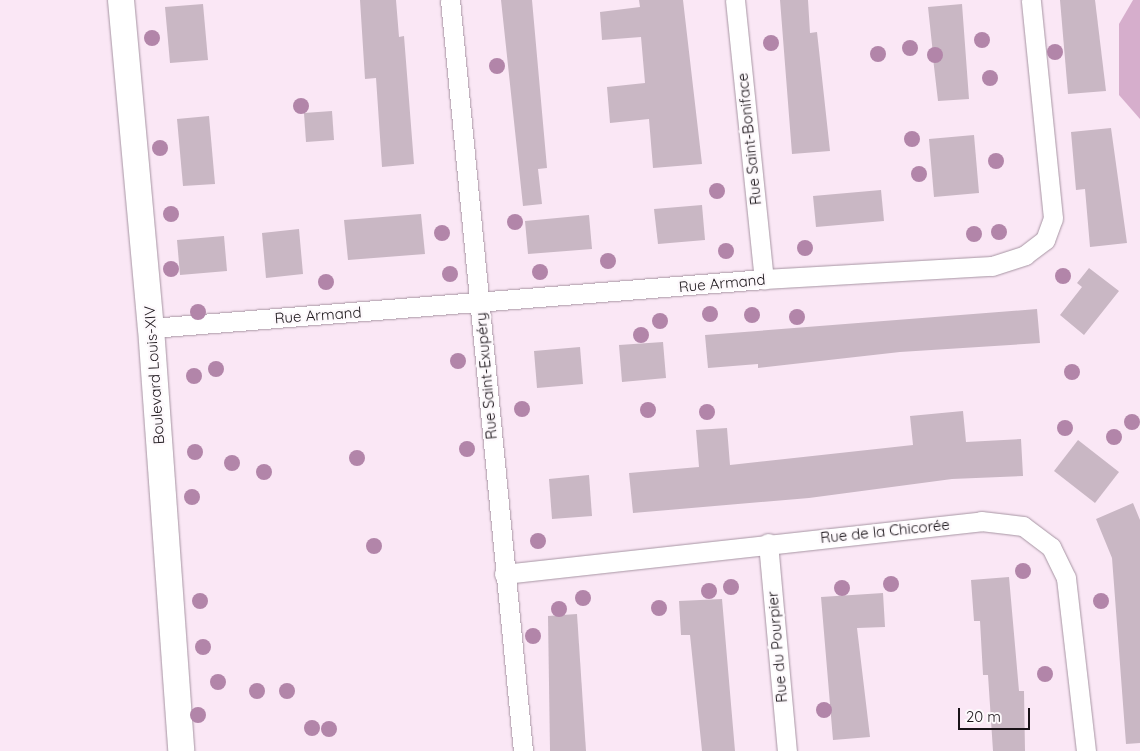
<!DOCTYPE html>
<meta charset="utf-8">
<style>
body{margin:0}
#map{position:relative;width:1140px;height:751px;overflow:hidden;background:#fae7f5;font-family:Quicksand,sans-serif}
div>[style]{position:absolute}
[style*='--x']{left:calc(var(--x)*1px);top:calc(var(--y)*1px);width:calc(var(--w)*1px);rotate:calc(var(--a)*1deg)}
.green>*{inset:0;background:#d6aecc}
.building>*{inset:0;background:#c9b7c4}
.roads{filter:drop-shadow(0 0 1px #a795a3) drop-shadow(0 0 1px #a795a3)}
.minor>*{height:19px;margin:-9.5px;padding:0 9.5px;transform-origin:9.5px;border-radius:9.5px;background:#fff}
.secondary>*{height:26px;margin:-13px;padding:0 13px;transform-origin:13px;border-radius:13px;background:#fff}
.trees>*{width:16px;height:16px;margin:-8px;border-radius:50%;background:#b285a9}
span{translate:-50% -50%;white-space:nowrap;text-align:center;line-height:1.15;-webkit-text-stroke:4.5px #fdf9fc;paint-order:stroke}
.street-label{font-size:15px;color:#191318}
.scale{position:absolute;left:958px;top:708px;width:72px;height:22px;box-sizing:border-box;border:2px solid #191318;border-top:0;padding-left:6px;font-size:15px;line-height:18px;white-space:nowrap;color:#191318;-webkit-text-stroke:4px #fdf9fc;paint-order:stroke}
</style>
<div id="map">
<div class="green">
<div style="clip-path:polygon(1133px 0,1140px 0,1140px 119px,1119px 95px,1119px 24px)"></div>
</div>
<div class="building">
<div style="clip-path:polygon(360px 0,396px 0,399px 37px,404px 36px,414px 164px,382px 167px,376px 78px,365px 79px)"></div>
<div style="clip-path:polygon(501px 0,532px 0,547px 168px,538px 169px,542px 204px,523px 206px)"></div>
<div style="clip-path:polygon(639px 0,683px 0,702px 164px,653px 168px,649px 119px,610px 123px,607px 87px,645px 83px,641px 37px,602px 40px,600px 12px,640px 7px)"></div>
<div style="clip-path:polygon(780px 0,808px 0,810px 33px,817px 32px,830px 151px,792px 154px)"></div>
<div style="clip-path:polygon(1060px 0,1095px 0,1106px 91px,1068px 94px)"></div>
<div style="clip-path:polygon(203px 4px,208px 60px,170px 63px,165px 7px)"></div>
<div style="clip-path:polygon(962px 4px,969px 99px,938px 101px,933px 58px,940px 57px,933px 54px,928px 7px)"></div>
<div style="clip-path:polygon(332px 111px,334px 140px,306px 142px,304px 113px)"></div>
<div style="clip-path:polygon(209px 116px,215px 184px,183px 186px,177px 119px)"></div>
<div style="clip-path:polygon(1111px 128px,1127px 243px,1090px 247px,1085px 189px,1076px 190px,1071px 132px)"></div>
<div style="clip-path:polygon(974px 135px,979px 193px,934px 197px,929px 139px)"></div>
<div style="clip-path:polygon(881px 190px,884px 221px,816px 227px,813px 196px)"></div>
<div style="clip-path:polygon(702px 205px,705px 240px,658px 244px,654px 209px)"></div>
<div style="clip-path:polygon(421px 214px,425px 254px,348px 260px,344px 220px)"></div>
<div style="clip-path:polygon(589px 215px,592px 249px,528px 254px,525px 221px)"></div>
<div style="clip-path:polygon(299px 229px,303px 274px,266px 278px,262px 233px)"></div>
<div style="clip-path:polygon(224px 236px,227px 271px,180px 275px,177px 240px)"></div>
<div style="clip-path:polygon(1089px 268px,1119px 291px,1084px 335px,1060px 315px,1082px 287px,1077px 283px)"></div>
<div style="clip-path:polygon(1037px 309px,1040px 343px,900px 352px,758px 368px,758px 364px,708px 368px,705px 335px)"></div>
<div style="clip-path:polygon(663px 342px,666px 378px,622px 382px,619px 345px)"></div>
<div style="clip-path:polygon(580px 347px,583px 384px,537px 388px,534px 351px)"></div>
<div style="clip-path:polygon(963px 411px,966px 442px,1021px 439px,1023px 476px,952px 479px,809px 498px,633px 513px,629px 473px,699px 467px,696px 430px,727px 428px,730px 465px,913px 445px,910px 416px)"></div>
<div style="clip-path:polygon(1078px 440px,1119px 472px,1095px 503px,1054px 471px)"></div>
<div style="clip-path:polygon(589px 475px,592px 516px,552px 519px,549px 479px)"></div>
<div style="clip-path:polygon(1133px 503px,1140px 520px,1140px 743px,1126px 744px,1112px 558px,1096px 519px)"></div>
<div style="clip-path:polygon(1009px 577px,1019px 691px,1024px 691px,1025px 751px,993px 751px,988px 675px,983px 675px,980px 621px,974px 621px,971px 580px)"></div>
<div style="clip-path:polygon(883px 593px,885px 627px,857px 628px,870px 737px,833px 740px,821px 597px)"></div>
<div style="clip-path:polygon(722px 599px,735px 751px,702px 751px,690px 635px,681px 635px,679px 601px)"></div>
<div style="clip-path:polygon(577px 614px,586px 751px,550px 751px,548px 616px)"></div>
</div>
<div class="roads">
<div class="minor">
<div style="--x:450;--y:0;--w:755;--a:84.45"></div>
<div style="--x:735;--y:0;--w:281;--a:84.1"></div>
<div style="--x:151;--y:328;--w:615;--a:-4.57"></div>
<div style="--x:764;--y:279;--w:228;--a:-3.3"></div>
<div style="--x:992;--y:266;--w:35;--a:-18"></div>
<div style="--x:1025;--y:255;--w:25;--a:-37"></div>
<div style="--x:1045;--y:240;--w:23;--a:-70"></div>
<div style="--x:1053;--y:218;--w:219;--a:-95.8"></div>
<div style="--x:768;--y:543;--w:209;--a:84.8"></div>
<div style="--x:504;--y:574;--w:480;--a:-6.3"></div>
<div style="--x:981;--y:521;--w:42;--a:6.8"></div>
<div style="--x:1023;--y:526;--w:35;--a:37"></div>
<div style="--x:1051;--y:547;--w:34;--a:64"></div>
<div style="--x:1066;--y:578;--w:174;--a:83.4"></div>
</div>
<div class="secondary">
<div style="--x:121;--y:0;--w:329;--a:84.8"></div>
<div style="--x:151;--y:328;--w:424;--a:85.9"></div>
</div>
</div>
<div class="trees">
<div style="left:152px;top:38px"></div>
<div style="left:982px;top:40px"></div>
<div style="left:771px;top:43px"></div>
<div style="left:910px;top:48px"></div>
<div style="left:1055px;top:52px"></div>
<div style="left:878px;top:54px"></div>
<div style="left:935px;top:55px"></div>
<div style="left:497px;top:66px"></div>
<div style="left:990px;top:78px"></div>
<div style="left:301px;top:106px"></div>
<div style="left:912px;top:139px"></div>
<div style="left:160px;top:148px"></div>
<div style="left:996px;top:161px"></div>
<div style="left:919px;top:174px"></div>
<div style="left:717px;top:191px"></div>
<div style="left:171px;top:214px"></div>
<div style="left:515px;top:222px"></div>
<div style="left:999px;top:232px"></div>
<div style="left:442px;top:233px"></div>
<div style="left:974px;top:234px"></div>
<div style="left:805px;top:248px"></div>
<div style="left:726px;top:251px"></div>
<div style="left:608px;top:261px"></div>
<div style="left:171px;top:269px"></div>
<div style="left:540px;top:272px"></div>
<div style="left:450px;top:274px"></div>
<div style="left:1063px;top:276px"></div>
<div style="left:326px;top:282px"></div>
<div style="left:198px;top:312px"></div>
<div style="left:710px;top:314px"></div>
<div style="left:752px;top:315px"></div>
<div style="left:797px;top:317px"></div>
<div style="left:660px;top:321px"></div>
<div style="left:641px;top:335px"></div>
<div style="left:458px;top:361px"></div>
<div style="left:216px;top:369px"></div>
<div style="left:1072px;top:372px"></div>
<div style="left:194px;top:376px"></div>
<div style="left:522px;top:409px"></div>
<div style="left:648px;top:410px"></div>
<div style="left:707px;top:412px"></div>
<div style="left:1132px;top:422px"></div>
<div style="left:1065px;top:428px"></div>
<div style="left:1114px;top:437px"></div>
<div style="left:467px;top:449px"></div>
<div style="left:195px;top:452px"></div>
<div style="left:357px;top:458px"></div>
<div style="left:232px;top:463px"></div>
<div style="left:264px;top:472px"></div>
<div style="left:192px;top:497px"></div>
<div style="left:538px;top:541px"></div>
<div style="left:374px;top:546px"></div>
<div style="left:1023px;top:571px"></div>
<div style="left:891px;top:584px"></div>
<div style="left:731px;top:587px"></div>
<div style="left:842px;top:588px"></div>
<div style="left:709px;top:591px"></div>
<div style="left:583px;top:598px"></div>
<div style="left:200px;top:601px"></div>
<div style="left:1101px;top:601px"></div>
<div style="left:659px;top:608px"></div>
<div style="left:559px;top:609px"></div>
<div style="left:533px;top:636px"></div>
<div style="left:203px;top:647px"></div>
<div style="left:1045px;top:674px"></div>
<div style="left:218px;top:682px"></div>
<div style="left:257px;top:691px"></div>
<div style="left:287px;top:691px"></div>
<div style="left:824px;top:710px"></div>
<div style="left:198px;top:715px"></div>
<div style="left:312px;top:728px"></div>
<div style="left:329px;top:729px"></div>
</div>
<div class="street-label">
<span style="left:749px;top:139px;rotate:-96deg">Rue Saint-Boniface</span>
<span style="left:722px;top:283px;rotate:-5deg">Rue Armand</span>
<span style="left:318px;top:315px;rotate:-4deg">Rue Armand</span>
<span style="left:154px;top:375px;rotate:-94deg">Boulevard Louis-XIV</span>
<span style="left:486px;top:376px;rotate:-95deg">Rue Saint-Exupéry</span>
<span style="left:885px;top:531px;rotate:-6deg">Rue de la Chicorée</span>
<span style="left:777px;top:647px;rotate:-95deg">Rue du Pourpier</span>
</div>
<div class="scale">20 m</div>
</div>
